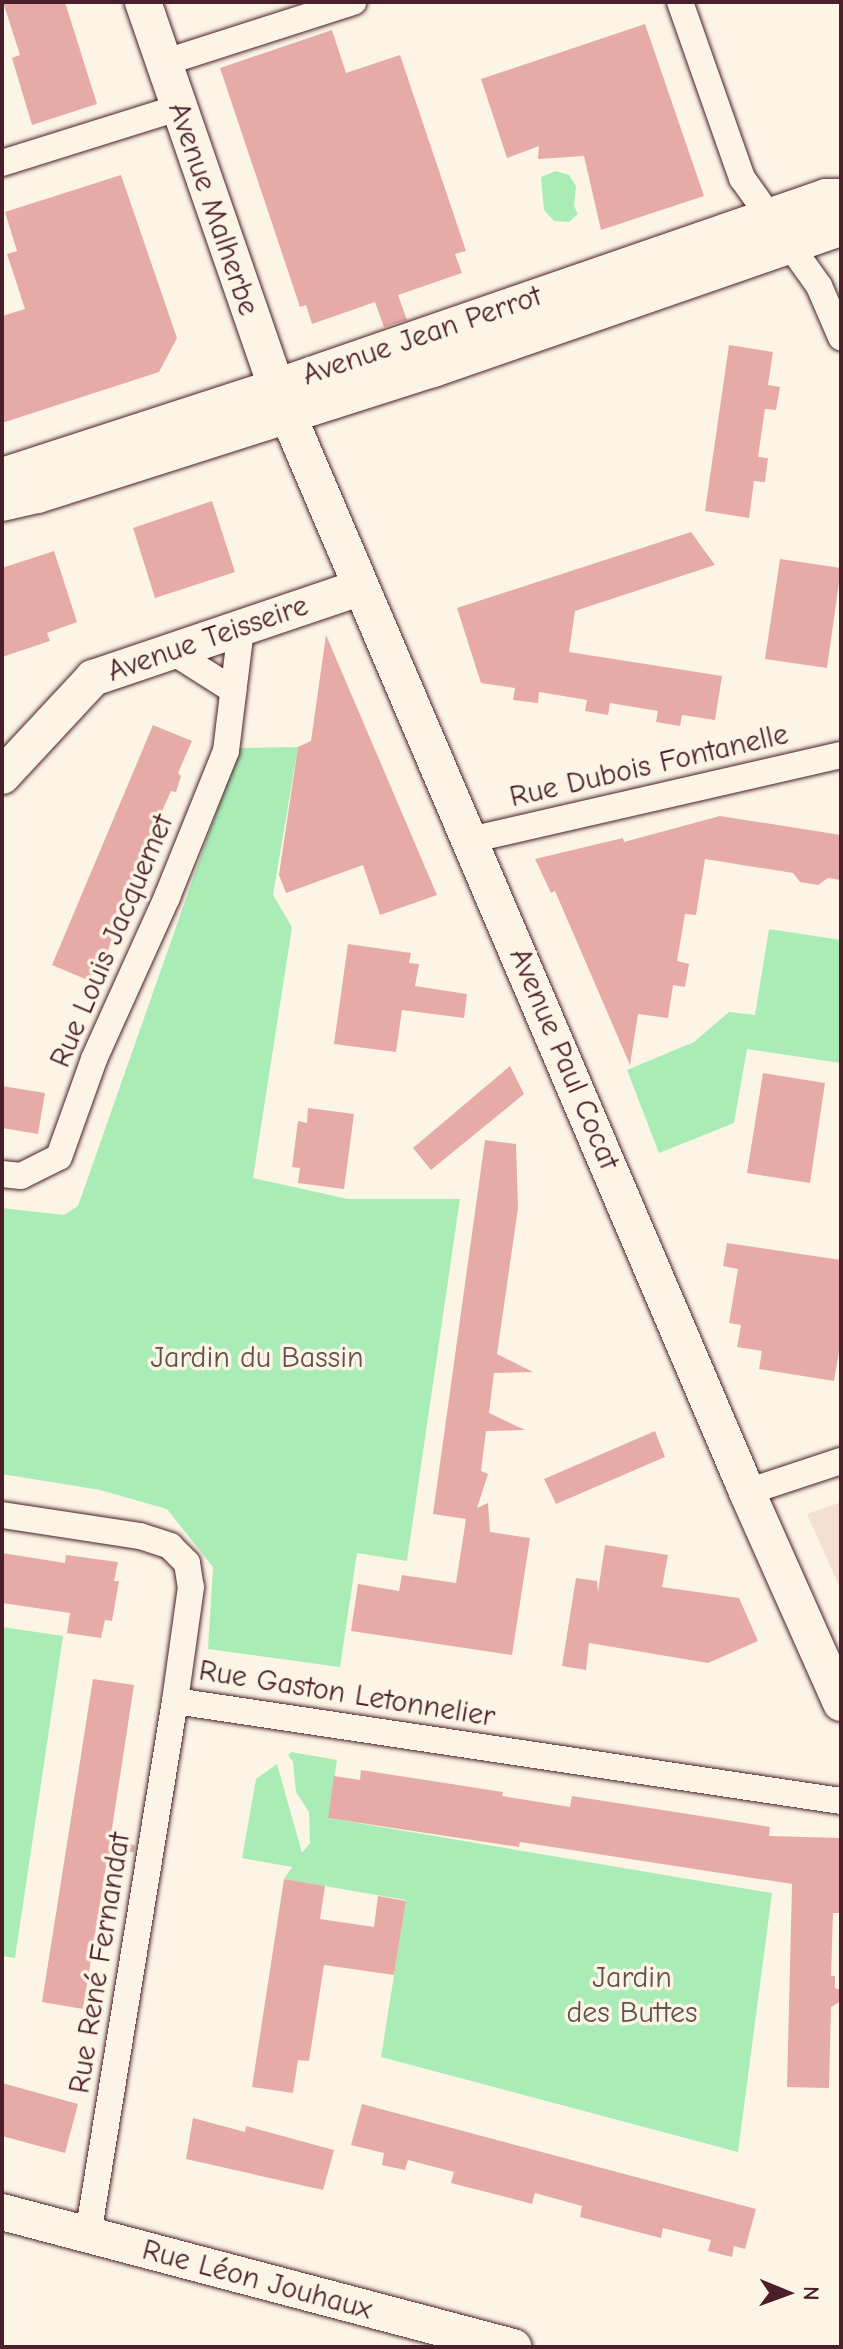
<!DOCTYPE html>
<meta charset="utf-8">
<style>
body{margin:0}
#map{position:relative;width:843px;height:2349px;overflow:hidden;background:#fcf5e5;font-family:"Comic Neue",sans-serif}
div>[style]{position:absolute}
[style*='--x']{left:calc(var(--x)*1px);top:calc(var(--y)*1px);width:calc(var(--w)*1px);rotate:calc(var(--a)*1deg)}
.built>*{inset:0;background:#f5dfd2}
.green>*{inset:0;background:#a9ecb6}
.building>*{inset:0;background:#e6aba6}
.roads{filter:drop-shadow(0 0 2px #4a1f2b) drop-shadow(0 0 2px #4a1f2b)}
.street>*{height:26px;margin:-13px;padding:0 13px;transform-origin:13px;border-radius:13px;background:#fcf5e5}
.secondary>*{height:36px;margin:-18px;padding:0 18px;transform-origin:18px;border-radius:18px;background:#fcf5e5}
span{translate:-50% -50%;white-space:nowrap;text-align:center;line-height:1.15;-webkit-text-stroke:7px #fcf5e5;paint-order:stroke}
.street-label{font-size:30px;color:#4a1f2b}
.park-label{font-size:30px;color:#62524e}
.frame{position:absolute;inset:0;border:4px solid #4a1f2b;pointer-events:none}
.north{position:absolute;left:747px;top:2253px;width:80px;height:80px;-webkit-text-stroke:6px #fcf5e5;paint-order:stroke;rotate:91deg;font-size:22px;font-weight:700;line-height:32px;text-align:center;color:#4a1f2b}
.north::after{content:'';display:block;margin:auto;width:28px;height:36px;background:#4a1f2b;clip-path:polygon(50% 0,100% 100%,50% 72%,0 100%)}
</style>
<div id="map">
<div class="built">
<div style="clip-path:polygon(841px 1502px,841px 1590px,807px 1514px)"></div>
</div>
<div class="green">
<div style="clip-path:polygon(556px 171px,569px 175px,576px 186px,574px 206px,578px 214px,569px 222px,554px 221px,544px 210px,541px 177px)"></div>
<div style="clip-path:polygon(298px 747px,273px 895px,292px 927px,253px 1178px,348px 1199px,460px 1199px,407px 1561px,357px 1553px,340px 1667px,208px 1649px,213px 1567px,167px 1509px,100px 1490px,2px 1474px,2px 1208px,64px 1215px,78px 1206px,239px 748px)"></div>
<div style="clip-path:polygon(769px 929px,841px 940px,841px 1063px,747px 1049px,734px 1123px,659px 1153px,627px 1070px,694px 1042px,729px 1012px,755px 1015px)"></div>
<div style="clip-path:polygon(2px 1627px,63px 1636px,15px 1958px,2px 1956px)"></div>
<div style="clip-path:polygon(291px 1752px,337px 1760px,328px 1818px,772px 1893px,738px 2152px,381px 2057px,406px 1900px,284px 1879px,292px 1867px,242px 1858px,256px 1779px,277px 1764px,302px 1853px,310px 1843px,309px 1812px,296px 1792px,293px 1762px,288px 1755px)"></div>
</div>
<div class="building">
<div style="clip-path:polygon(3px 2px,65px 2px,97px 104px,32px 125px,12px 58px,20px 55px)"></div>
<div style="clip-path:polygon(645px 24px,704px 196px,601px 230px,584px 156px,538px 159px,539px 146px,507px 158px,481px 79px)"></div>
<div style="clip-path:polygon(332px 30px,346px 73px,400px 55px,466px 251px,455px 254px,462px 273px,398px 295px,407px 320px,384px 327px,375px 302px,312px 324px,306px 305px,300px 307px,220px 68px)"></div>
<div style="clip-path:polygon(121px 175px,177px 338px,159px 372px,2px 423px,2px 316px,25px 309px,7px 254px,17px 251px,5px 212px)"></div>
<div style="clip-path:polygon(729px 345px,773px 352px,768px 385px,780px 387px,776px 410px,765px 409px,758px 457px,768px 458px,765px 482px,754px 481px,749px 518px,705px 511px)"></div>
<div style="clip-path:polygon(212px 501px,235px 572px,155px 598px,133px 528px)"></div>
<div style="clip-path:polygon(691px 532px,715px 565px,575px 611px,569px 652px,722px 676px,715px 720px,682px 715px,680px 726px,656px 722px,658px 711px,610px 703px,608px 715px,585px 711px,587px 700px,539px 692px,538px 703px,513px 700px,515px 688px,481px 683px,457px 608px)"></div>
<div style="clip-path:polygon(54px 551px,77px 622px,47px 633px,50px 641px,2px 657px,2px 568px)"></div>
<div style="clip-path:polygon(780px 559px,841px 568px,827px 668px,765px 659px)"></div>
<div style="clip-path:polygon(326px 635px,437px 895px,380px 915px,363px 865px,286px 893px,279px 875px,298px 747px,311px 741px)"></div>
<div style="clip-path:polygon(153px 725px,192px 741px,178px 773px,181px 776px,176px 792px,171px 791px,155px 827px,159px 830px,153px 847px,147px 847px,132px 883px,150px 896px,148px 901px,124px 900px,109px 936px,112px 940px,106px 955px,101px 955px,90px 981px,52px 965px)"></div>
<div style="clip-path:polygon(720px 816px,841px 835px,841px 880px,828px 878px,818px 885px,800px 882px,793px 873px,705px 859px,696px 915px,685px 914px,677px 961px,689px 964px,685px 987px,673px 985px,668px 1018px,638px 1014px,630px 1065px,555px 891px,551px 893px,535px 859px,623px 838px,624px 842px)"></div>
<div style="clip-path:polygon(348px 944px,411px 953px,409px 963px,419px 964px,415px 986px,467px 994px,464px 1018px,402px 1010px,396px 1052px,334px 1044px)"></div>
<div style="clip-path:polygon(510px 1066px,524px 1094px,431px 1170px,413px 1148px)"></div>
<div style="clip-path:polygon(763px 1073px,825px 1083px,810px 1183px,747px 1173px)"></div>
<div style="clip-path:polygon(2px 1086px,45px 1093px,38px 1134px,2px 1128px)"></div>
<div style="clip-path:polygon(308px 1108px,354px 1114px,344px 1189px,298px 1183px,300px 1168px,292px 1167px,298px 1121px,307px 1123px)"></div>
<div style="clip-path:polygon(485px 1140px,516px 1144px,518px 1208px,497px 1354px,533px 1372px,494px 1373px,489px 1413px,525px 1430px,486px 1431px,481px 1471px,488px 1474px,477px 1508px,488px 1503px,490px 1532px,530px 1538px,512px 1655px,351px 1631px,358px 1584px,399px 1591px,402px 1575px,456px 1583px,466px 1519px,433px 1514px)"></div>
<div style="clip-path:polygon(727px 1243px,841px 1260px,841px 1340px,834px 1381px,759px 1369px,762px 1351px,737px 1347px,741px 1325px,729px 1323px,738px 1269px,723px 1266px)"></div>
<div style="clip-path:polygon(655px 1431px,665px 1457px,556px 1504px,544px 1479px)"></div>
<div style="clip-path:polygon(605px 1545px,668px 1555px,662px 1587px,739px 1598px,758px 1641px,708px 1663px,589px 1643px,586px 1670px,562px 1666px,576px 1578px,597px 1581px,598px 1592px)"></div>
<div style="clip-path:polygon(2px 1553px,65px 1563px,66px 1555px,118px 1562px,114px 1581px,119px 1581px,112px 1621px,105px 1620px,101px 1638px,67px 1633px,70px 1613px,2px 1603px)"></div>
<div style="clip-path:polygon(93px 1679px,134px 1685px,111px 1835px,135px 1846px,134px 1852px,108px 1854px,83px 2009px,42px 2002px)"></div>
<div style="clip-path:polygon(361px 1770px,503px 1792px,502px 1796px,570px 1807px,572px 1796px,733px 1821px,770px 1827px,769px 1836px,841px 1838px,841px 1913px,833px 1913px,831px 1976px,835px 1976px,835px 1988px,841px 1990px,841px 2001px,831px 2007px,829px 2088px,787px 2087px,792px 1884px,520px 1842px,519px 1847px,328px 1818px,334px 1776px,360px 1780px)"></div>
<div style="clip-path:polygon(284px 1879px,325px 1886px,320px 1919px,374px 1927px,378px 1896px,406px 1901px,394px 1975px,324px 1965px,309px 2061px,298px 2060px,293px 2093px,252px 2087px)"></div>
<div style="clip-path:polygon(2px 2083px,78px 2104px,65px 2153px,2px 2136px)"></div>
<div style="clip-path:polygon(362px 2104px,756px 2209px,745px 2249px,734px 2246px,732px 2257px,708px 2251px,711px 2240px,663px 2228px,661px 2238px,580px 2217px,582px 2206px,535px 2193px,532px 2204px,510px 2198px,451px 2183px,454px 2172px,408px 2160px,405px 2170px,382px 2165px,384px 2153px,351px 2145px)"></div>
<div style="clip-path:polygon(193px 2118px,245px 2132px,246px 2126px,334px 2150px,323px 2190px,186px 2159px)"></div>
</div>
<div class="roads">
<div class="street">
<div style="--x:680;--y:2;--w:187;--a:70.6"></div>
<div style="--x:742;--y:178;--w:133;--a:54.5"></div>
<div style="--x:819;--y:286;--w:56;--a:66.7"></div>
<div style="--x:163;--y:63;--w:200;--a:-17.8"></div>
<div style="--x:2;--y:163;--w:184;--a:-17.4"></div>
<div style="--x:170;--y:650;--w:75;--a:32.4"></div>
<div style="--x:470;--y:840;--w:381;--a:-12.9"></div>
<div style="--x:2;--y:1174;--w:19;--a:6"></div>
<div style="--x:21;--y:1176;--w:42;--a:-26.6"></div>
<div style="--x:59;--y:1157;--w:104;--a:-70.3"></div>
<div style="--x:94;--y:1059;--w:178;--a:-65.7"></div>
<div style="--x:167;--y:897;--w:157;--a:-68"></div>
<div style="--x:226;--y:751;--w:124;--a:-83"></div>
<div style="--x:747;--y:1492;--w:99;--a:-18.3"></div>
<div style="--x:2;--y:1515;--w:140;--a:8.7"></div>
<div style="--x:140;--y:1536;--w:32;--a:18"></div>
<div style="--x:170;--y:1546;--w:24;--a:45"></div>
<div style="--x:187;--y:1563;--w:24;--a:81"></div>
<div style="--x:191;--y:1587;--w:115;--a:98"></div>
<div style="--x:175;--y:1701;--w:673;--a:8.54"></div>
<div style="--x:88;--y:2235;--w:541;--a:-80.75"></div>
</div>
<div class="secondary">
<div style="--x:143;--y:2;--w:407;--a:70.9"></div>
<div style="--x:276;--y:387;--w:1201;--a:66.91"></div>
<div style="--x:747;--y:1492;--w:231;--a:66"></div>
<div style="--x:2;--y:476;--w:288;--a:-18"></div>
<div style="--x:276;--y:387;--w:582;--a:-19.06"></div>
<div style="--x:826;--y:197;--w:15;--a:0"></div>
<div style="--x:2;--y:503;--w:37;--a:-13"></div>
<div style="--x:38;--y:495;--w:415;--a:-17.7"></div>
<div style="--x:433;--y:369;--w:432;--a:-19.1"></div>
<div style="--x:2;--y:776;--w:134;--a:-47.1"></div>
<div style="--x:93;--y:678;--w:281;--a:-18.7"></div>
<div style="--x:2;--y:2212;--w:529;--a:14.8"></div>
</div>
</div>
<div class="street-label">
<span style="left:213px;top:209px;rotate:71deg">Avenue Malherbe</span>
<span style="left:422px;top:336px;rotate:-19deg">Avenue Jean Perrot</span>
<span style="left:208px;top:639px;rotate:-19deg">Avenue Teisseire</span>
<span style="left:649px;top:766px;rotate:-13deg">Rue Dubois Fontanelle</span>
<span style="left:112px;top:941px;rotate:-67deg">Rue Louis Jacquemet</span>
<span style="left:564px;top:1059px;rotate:67deg">Avenue Paul Cocat</span>
<span style="left:347px;top:1694px;rotate:9deg">Rue Gaston Letonnelier</span>
<span style="left:100px;top:1963px;rotate:-81deg">Rue René Fernandat</span>
<span style="left:257px;top:2280px;rotate:15deg">Rue Léon Jouhaux</span>
</div>
<div class="park-label">
<span style="left:257px;top:1358px">Jardin du Bassin</span>
<span style="left:632px;top:1995px">Jardin<br>des Buttes</span>
</div>
<div class="frame"></div>
<div class="north">N</div>
</div>
